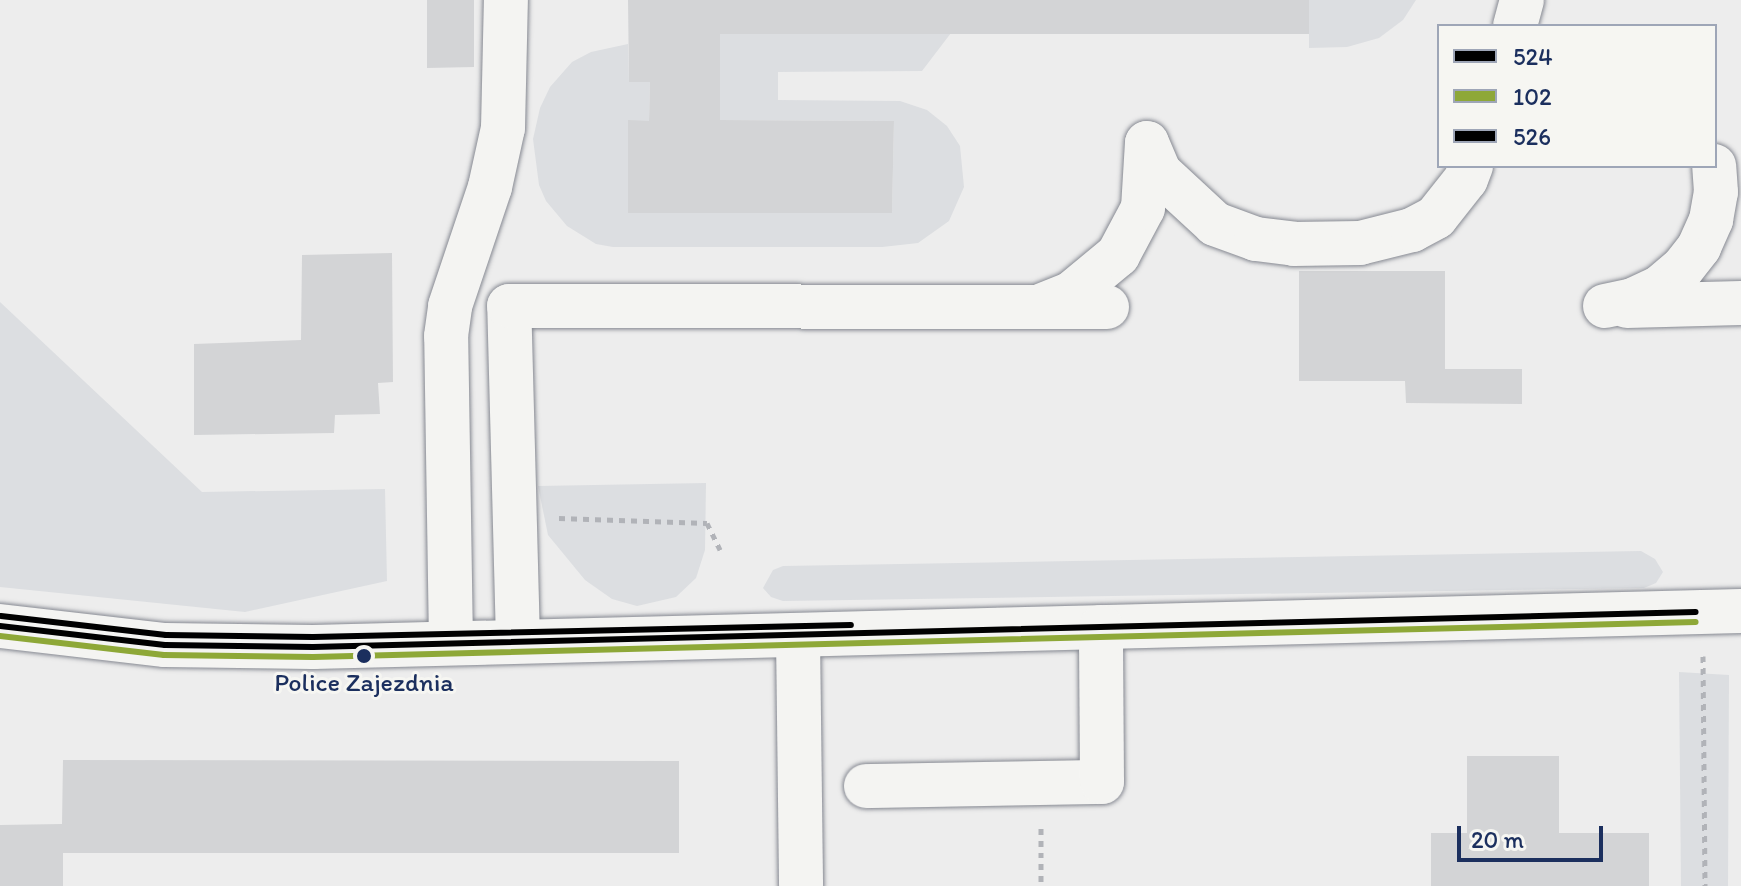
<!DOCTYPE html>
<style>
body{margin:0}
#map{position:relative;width:1741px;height:886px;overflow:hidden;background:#ededed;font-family:Itim,sans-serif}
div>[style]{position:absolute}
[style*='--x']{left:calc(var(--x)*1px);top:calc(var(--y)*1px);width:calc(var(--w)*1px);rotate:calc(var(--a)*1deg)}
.green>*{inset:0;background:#dcdee1}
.building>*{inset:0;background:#d3d4d6}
.path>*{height:5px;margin-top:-2.5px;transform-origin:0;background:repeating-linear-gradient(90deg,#b1b3b8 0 6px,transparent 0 12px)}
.roads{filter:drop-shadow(0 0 2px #868992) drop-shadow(0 0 2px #868992)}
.minor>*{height:44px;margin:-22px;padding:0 22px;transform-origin:22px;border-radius:22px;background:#f4f4f2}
.bus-1>*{height:6px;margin:-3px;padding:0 3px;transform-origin:3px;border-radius:3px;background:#000}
.bus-2>*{height:6px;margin:-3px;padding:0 3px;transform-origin:3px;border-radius:3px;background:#8ea838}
.bus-3>*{height:6px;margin:-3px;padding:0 3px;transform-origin:3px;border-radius:3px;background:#000}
.dots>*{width:22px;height:22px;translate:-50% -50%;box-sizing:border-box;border:4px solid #f6f6f2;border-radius:50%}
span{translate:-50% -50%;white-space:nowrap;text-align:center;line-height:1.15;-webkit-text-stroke:6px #f6f6f2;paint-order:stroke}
.bus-label{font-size:26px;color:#1b2f5e}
.legend{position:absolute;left:1437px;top:24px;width:280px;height:144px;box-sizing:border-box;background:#f6f6f2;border:2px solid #9ea6b7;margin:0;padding:10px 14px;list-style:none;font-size:24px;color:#1b2f5e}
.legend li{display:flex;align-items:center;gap:16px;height:40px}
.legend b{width:40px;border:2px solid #9ea6b7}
.scale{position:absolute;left:1457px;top:826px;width:146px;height:36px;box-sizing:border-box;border:4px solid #1b2f5e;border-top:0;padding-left:10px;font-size:24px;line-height:28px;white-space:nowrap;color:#1b2f5e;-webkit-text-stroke:6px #f6f6f2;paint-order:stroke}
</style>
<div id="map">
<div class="green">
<div style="clip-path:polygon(1309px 0,1416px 0,1403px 20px,1379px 38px,1347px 47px,1309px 48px)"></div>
<div style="clip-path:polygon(951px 33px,922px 71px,778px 72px,778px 100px,900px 101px,927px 110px,947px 126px,960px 146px,964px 187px,949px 221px,918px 243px,882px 247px,613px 247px,596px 244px,567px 226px,546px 201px,539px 185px,533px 139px,540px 108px,550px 87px,572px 62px,591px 52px,628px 44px,629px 81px,650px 82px,649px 121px,628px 121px,628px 213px,892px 213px,894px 121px,720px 120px,720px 34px)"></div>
<div style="clip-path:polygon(0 302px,202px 492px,385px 489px,387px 581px,245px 612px,0 587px)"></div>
<div style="clip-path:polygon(706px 483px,705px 550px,696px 578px,676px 597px,637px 606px,612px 599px,585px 580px,548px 535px,538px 486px)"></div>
<div style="clip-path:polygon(1641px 551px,1655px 559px,1663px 572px,1656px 583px,1644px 588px,783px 601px,771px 597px,763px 588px,773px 570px,783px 566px)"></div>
<div style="clip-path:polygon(1679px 672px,1729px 675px,1728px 886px,1681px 886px)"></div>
</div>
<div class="building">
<div style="clip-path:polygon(427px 0,474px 0,474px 67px,427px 68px)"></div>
<div style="clip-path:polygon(628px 0,1309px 0,1309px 34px,720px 34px,720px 120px,894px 121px,892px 213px,628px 213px,628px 120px,649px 121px,650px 82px,629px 82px)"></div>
<div style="clip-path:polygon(392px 253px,393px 382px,378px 383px,380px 414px,335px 415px,334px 433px,194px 435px,194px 344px,301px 340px,302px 255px)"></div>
<div style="clip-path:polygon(1299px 271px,1445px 271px,1445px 369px,1522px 369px,1522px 404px,1406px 403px,1405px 381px,1299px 381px)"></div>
<div style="clip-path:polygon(1467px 756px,1559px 756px,1559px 833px,1649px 833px,1649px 886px,1431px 886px,1431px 833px,1467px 833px)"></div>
<div style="clip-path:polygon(63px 760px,679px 761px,679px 853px,63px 853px,63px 886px,0 886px,0 825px,62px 824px)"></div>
</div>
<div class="path">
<div style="--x:559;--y:518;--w:148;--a:1.9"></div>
<div style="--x:707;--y:523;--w:30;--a:64"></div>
<div style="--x:1703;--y:656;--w:230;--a:89.5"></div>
<div style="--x:1041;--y:828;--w:58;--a:90"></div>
</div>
<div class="roads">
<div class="minor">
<div style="--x:1515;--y:26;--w:27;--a:-75"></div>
<div style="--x:1147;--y:143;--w:33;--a:67"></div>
<div style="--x:1160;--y:173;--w:75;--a:42.8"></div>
<div style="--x:1215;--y:224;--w:44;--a:20.1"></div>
<div style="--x:1256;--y:239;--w:38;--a:7"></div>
<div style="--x:1294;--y:244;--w:66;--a:-0.9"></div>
<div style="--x:1360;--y:243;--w:54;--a:-14"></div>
<div style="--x:1412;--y:230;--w:27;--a:-28"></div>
<div style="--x:1436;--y:217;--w:48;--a:-51.7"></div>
<div style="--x:1466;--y:179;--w:14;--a:-69"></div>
<div style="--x:1043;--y:305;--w:31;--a:-22"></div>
<div style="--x:1072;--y:293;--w:60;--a:-39.6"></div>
<div style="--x:1118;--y:255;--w:53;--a:-62"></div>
<div style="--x:1143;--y:208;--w:65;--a:-86.5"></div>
<div style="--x:1605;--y:306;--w:29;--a:-12"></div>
<div style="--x:1633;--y:300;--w:29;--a:-25"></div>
<div style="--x:1659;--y:288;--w:30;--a:-40"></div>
<div style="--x:1682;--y:269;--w:28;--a:-52"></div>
<div style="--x:1699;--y:247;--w:30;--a:-66"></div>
<div style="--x:1711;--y:220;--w:28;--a:-80"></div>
<div style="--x:1716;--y:192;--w:26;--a:-94"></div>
<div style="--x:1627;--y:306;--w:114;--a:-1.5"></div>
<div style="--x:0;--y:626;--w:166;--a:6.6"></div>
<div style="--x:165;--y:645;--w:148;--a:0.8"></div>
<div style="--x:313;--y:647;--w:1428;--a:-1.44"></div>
<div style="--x:798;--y:636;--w:250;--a:89.3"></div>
<div style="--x:518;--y:641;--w:335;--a:-91.5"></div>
<div style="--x:509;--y:306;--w:598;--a:0.1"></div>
<div style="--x:451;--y:643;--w:307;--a:-90.9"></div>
<div style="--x:446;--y:336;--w:30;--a:-82"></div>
<div style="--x:450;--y:306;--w:126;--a:-71.4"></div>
<div style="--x:490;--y:187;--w:60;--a:-77.6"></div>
<div style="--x:503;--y:128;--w:128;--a:-88.7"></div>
<div style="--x:866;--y:786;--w:236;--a:-1"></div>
<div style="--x:1102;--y:782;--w:155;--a:-90.4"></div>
</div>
</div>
<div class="bus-1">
<div style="--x:0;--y:626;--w:166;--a:6.6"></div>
<div style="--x:165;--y:645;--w:148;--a:0.8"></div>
<div style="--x:313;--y:647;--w:1383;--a:-1.45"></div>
</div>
<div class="bus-2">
<div style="--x:0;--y:636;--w:165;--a:6.6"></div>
<div style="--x:164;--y:655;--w:149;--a:0.8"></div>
<div style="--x:313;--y:657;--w:1383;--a:-1.45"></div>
</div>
<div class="bus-3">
<div style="--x:1;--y:616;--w:166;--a:6.6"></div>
<div style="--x:166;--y:635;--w:147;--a:0.8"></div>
<div style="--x:313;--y:637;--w:538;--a:-1.28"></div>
</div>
<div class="dots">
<div style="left:364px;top:656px;background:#1b2f5e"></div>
</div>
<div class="bus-label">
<span style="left:364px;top:683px">Police Zajezdnia</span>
</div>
<ul class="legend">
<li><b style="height:10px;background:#000"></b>524</li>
<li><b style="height:10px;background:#8ea838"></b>102</li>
<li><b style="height:10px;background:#000"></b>526</li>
</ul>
<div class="scale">20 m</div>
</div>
